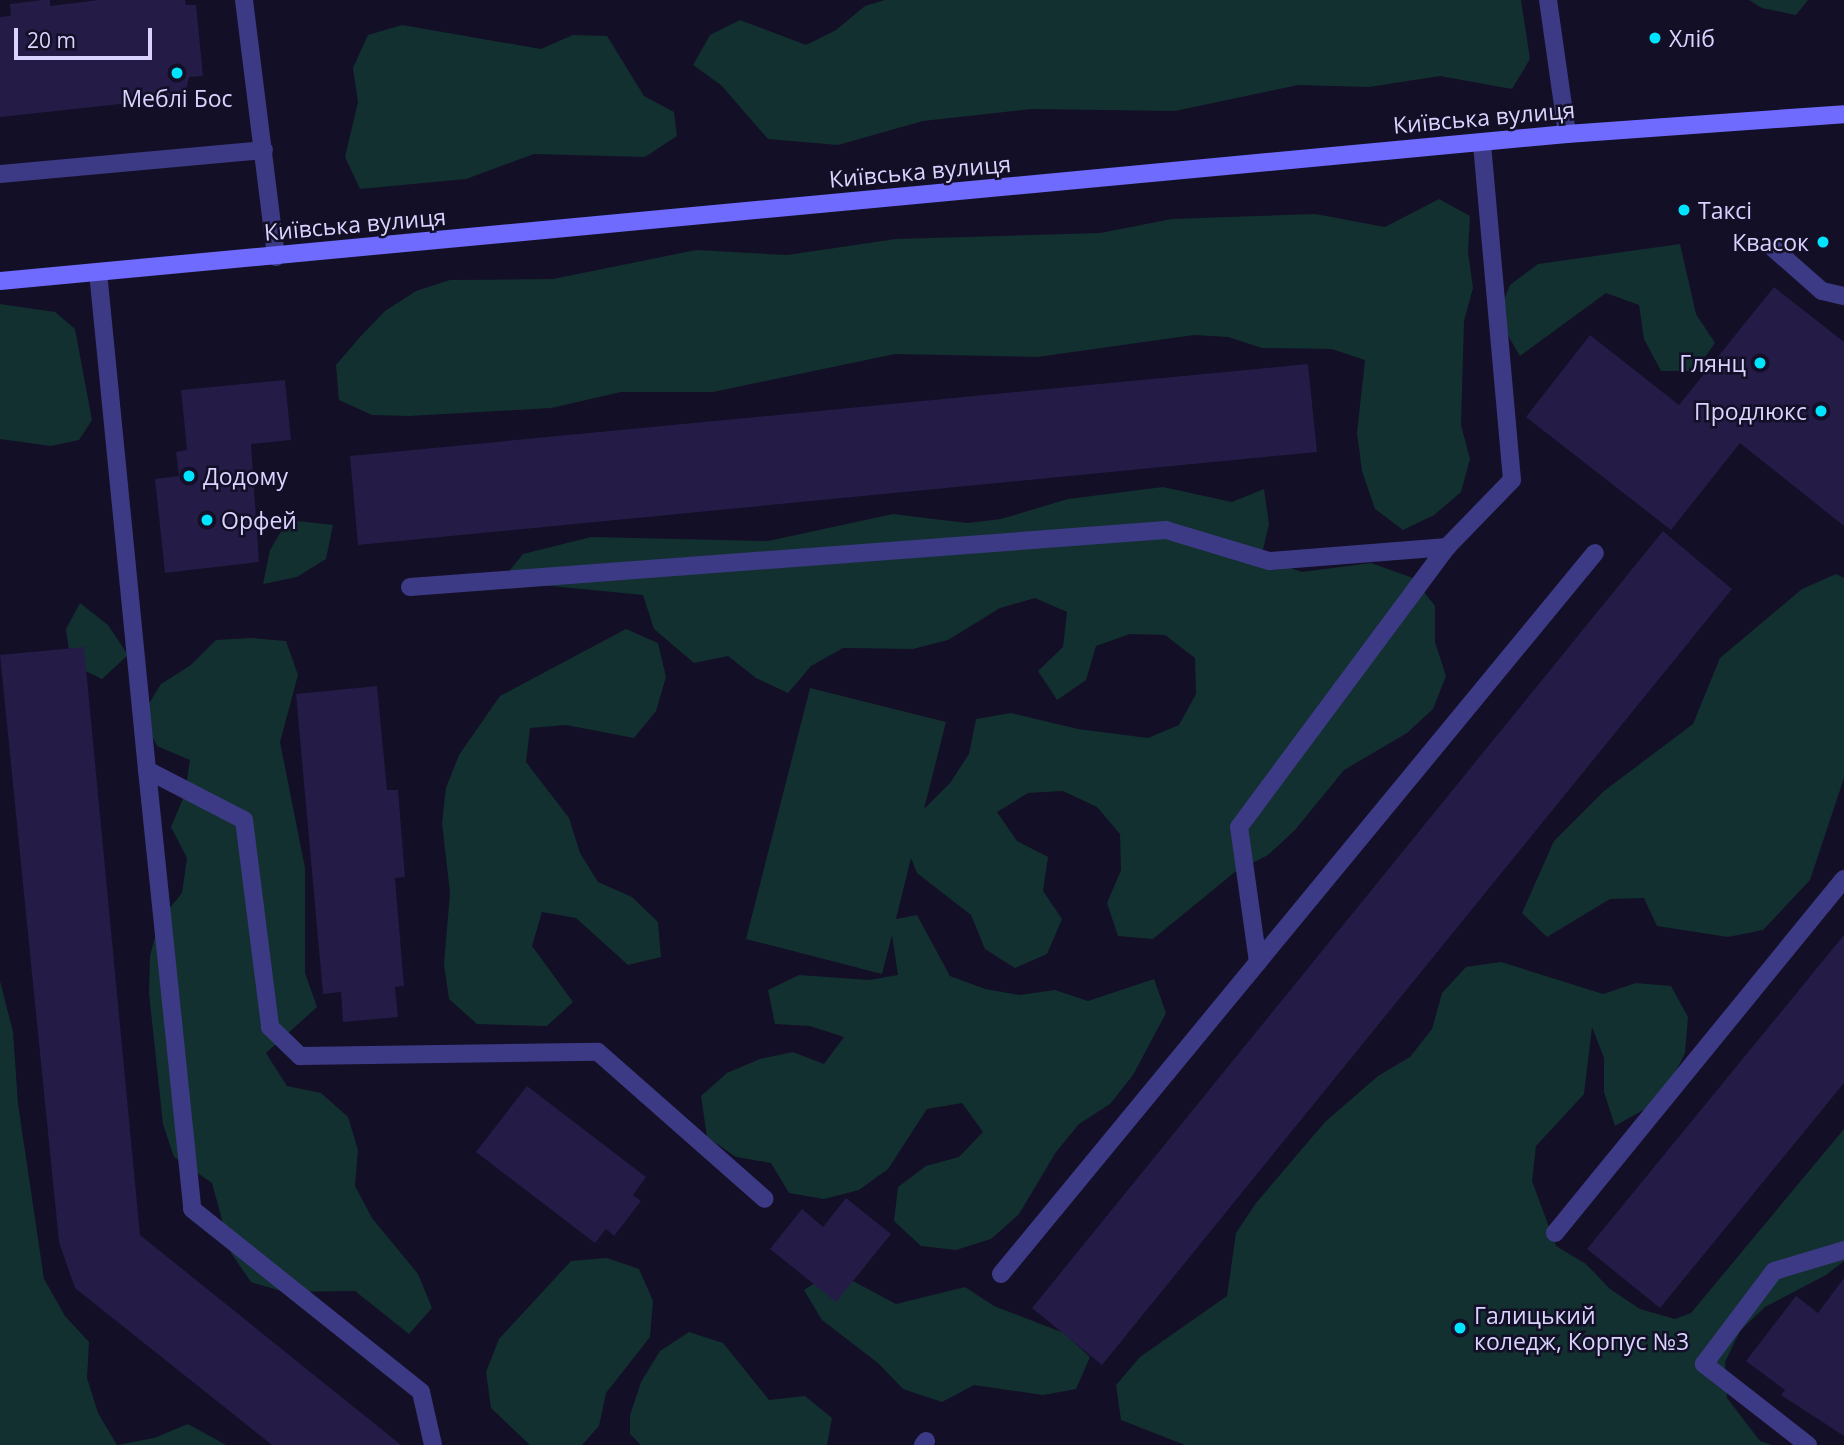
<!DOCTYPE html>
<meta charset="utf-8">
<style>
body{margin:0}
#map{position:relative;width:1844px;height:1445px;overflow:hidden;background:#130f26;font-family:"Open Sans",sans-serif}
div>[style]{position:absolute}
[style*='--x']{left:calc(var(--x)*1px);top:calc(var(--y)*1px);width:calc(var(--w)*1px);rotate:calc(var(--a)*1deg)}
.green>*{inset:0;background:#12302f}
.building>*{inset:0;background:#241b47}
.lane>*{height:18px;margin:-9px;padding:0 9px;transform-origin:9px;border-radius:9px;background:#3d3a85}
.secondary>*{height:18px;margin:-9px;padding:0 9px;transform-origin:9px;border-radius:9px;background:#6f6bff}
.dots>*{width:19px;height:19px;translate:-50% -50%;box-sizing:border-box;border:4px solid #130f26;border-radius:50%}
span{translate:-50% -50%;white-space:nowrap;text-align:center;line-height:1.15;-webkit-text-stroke:5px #130f26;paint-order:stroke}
.poi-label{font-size:23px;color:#d9d4ff}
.left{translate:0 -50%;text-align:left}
.right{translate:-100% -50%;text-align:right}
.street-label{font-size:23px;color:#d9d4ff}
.scale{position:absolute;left:14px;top:28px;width:138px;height:32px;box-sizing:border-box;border:4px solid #d9d4ff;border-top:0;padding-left:9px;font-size:21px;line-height:24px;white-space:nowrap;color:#d9d4ff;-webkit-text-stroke:5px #130f26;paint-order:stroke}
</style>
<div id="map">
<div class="green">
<div style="clip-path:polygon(885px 0,1521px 0,1530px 59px,1512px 89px,1440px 76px,1369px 87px,1298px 85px,1175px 111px,1031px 109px,923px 121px,838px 145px,768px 139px,721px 85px,693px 65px,710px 35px,740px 20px,806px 45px,836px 30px,865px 6px)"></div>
<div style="clip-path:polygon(1749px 0,1808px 0,1796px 15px,1762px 8px)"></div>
<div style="clip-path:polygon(402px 25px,541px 49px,573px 35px,607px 36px,644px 96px,674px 112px,677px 136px,645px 157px,534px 154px,466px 179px,360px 189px,345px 157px,358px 102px,353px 68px,368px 35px)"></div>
<div style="clip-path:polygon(1439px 199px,1470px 216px,1468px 252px,1473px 288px,1464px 321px,1461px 425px,1470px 459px,1461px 492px,1434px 515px,1403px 530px,1375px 509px,1362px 471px,1357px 433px,1365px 360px,1332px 349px,1262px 348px,1228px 337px,1194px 335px,1037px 357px,895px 354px,713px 392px,621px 392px,551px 408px,409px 416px,372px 415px,339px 400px,336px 365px,360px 337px,385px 311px,416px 291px,450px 280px,553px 279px,696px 250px,787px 255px,896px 239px,1100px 233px,1172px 219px,1315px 214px,1385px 227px)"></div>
<div style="clip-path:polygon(1680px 244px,1696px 314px,1715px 343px,1695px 371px,1661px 371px,1644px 339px,1639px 305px,1606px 293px,1520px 356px,1497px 317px,1510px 285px,1538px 264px)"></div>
<div style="clip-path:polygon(0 304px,55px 312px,75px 329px,92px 420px,79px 440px,51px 446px,0 439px)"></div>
<div style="clip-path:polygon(1163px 487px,1232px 502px,1264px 489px,1269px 524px,1261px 558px,1269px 561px,1302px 572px,1371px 563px,1413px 578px,1435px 606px,1435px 642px,1446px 676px,1433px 709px,1407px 733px,1344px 770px,1295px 830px,1268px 855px,1235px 872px,1153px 939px,1118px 936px,1107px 903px,1121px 870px,1120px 834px,1097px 807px,1063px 791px,1028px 793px,997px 812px,1017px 841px,1048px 857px,1043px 891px,1062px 919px,1047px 954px,1015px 968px,985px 949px,971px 915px,917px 873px,911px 858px,896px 919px,917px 915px,950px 976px,985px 989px,1020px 995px,1055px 990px,1088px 1001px,1154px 979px,1166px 1013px,1133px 1075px,1110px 1104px,1079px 1124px,1056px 1152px,1019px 1214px,991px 1239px,956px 1250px,921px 1246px,894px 1221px,898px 1187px,926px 1166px,959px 1157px,983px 1132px,962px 1103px,927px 1109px,888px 1169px,859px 1190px,824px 1199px,789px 1193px,771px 1163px,736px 1157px,707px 1137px,701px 1096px,727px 1073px,760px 1059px,793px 1052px,824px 1064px,844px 1037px,810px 1026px,775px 1024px,768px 990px,799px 975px,869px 980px,898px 975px,892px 935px,882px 974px,746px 939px,810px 688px,946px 722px,924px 809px,950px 783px,969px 754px,976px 719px,1011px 713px,1078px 729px,1148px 738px,1179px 725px,1196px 694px,1195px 658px,1165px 635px,1130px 634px,1096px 646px,1086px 680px,1057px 700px,1038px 671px,1063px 647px,1067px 612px,1035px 598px,1000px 608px,948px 640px,913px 649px,843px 648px,811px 666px,788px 693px,756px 678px,728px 656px,694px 663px,654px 629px,643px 595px,501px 581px,523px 554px,591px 537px,768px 541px,893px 514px,967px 523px,1001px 519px,1068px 499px)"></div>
<div style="clip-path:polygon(288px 520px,333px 525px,326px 559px,297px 577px,263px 584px,270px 550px)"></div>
<div style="clip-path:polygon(1836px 574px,1844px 578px,1844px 778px,1810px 880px,1763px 930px,1728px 937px,1657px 926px,1644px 898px,1610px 899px,1547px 937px,1522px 913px,1554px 841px,1604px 791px,1693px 724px,1720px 658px,1802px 589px)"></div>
<div style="clip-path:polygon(80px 603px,108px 625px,128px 655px,102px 679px,71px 664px,66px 629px)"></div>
<div style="clip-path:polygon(626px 629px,658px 643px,666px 677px,656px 711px,634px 738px,566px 725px,530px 728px,526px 762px,569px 818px,580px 853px,598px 882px,632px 897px,658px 922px,661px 957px,628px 965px,576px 918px,542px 912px,532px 946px,573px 1002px,547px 1026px,477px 1024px,449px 999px,444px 964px,450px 893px,442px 823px,446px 788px,459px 755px,500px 696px)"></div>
<div style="clip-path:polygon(252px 638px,286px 641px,298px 675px,280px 742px,305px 868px,305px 973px,317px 1007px,266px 1053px,287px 1086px,321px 1093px,348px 1117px,358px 1150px,355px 1186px,372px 1218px,418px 1274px,432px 1308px,409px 1334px,355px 1291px,285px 1292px,251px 1282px,231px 1253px,212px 1183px,174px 1157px,163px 1124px,149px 993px,150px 956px,159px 921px,182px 893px,187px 858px,171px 827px,185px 794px,190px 760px,157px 746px,142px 715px,161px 684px,191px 665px,216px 640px)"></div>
<div style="clip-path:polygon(1501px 962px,1603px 994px,1636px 983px,1671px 986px,1688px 1017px,1685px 1053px,1669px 1085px,1645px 1109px,1615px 1126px,1604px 1092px,1604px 1058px,1592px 1027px,1584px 1094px,1536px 1146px,1532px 1181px,1556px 1246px,1586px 1264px,1610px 1289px,1640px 1309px,1675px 1319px,1691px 1313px,1844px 1129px,1844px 1261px,1826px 1275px,1765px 1307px,1740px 1331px,1725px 1362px,1727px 1398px,1760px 1441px,1772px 1445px,1185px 1445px,1121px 1420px,1116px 1385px,1140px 1357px,1227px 1296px,1236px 1233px,1256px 1203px,1325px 1122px,1378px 1076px,1410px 1057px,1432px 1029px,1442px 993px,1466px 967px)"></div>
<div style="clip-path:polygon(0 981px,13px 1032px,18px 1104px,44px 1279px,65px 1316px,89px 1342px,87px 1378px,98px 1413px,117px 1445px,154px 1438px,188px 1424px,226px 1445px,0 1445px)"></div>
<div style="clip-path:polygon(607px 1258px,639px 1269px,653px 1301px,650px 1337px,606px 1393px,599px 1426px,582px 1445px,530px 1445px,491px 1408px,486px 1372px,499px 1339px,571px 1261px)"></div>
<div style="clip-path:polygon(834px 1271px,896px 1304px,965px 1287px,994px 1306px,1064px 1333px,1090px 1357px,1076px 1389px,1043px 1395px,974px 1385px,942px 1402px,903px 1389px,878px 1363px,822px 1320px,804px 1290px)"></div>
<div style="clip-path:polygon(689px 1332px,723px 1343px,769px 1400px,805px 1396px,832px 1418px,827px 1445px,641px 1445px,630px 1434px,630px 1415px,641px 1382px,660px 1351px)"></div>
</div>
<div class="building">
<div style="clip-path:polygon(42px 0,50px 0,50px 6px,99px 0,185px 0,186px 5px,196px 5px,203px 76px,189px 77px,186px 91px,176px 98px,0 117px,0 17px,11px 16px,10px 4px)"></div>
<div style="clip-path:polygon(1774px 287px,1844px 342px,1844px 526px,1740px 443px,1671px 530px,1526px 417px,1590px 335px,1679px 405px)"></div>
<div style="clip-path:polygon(1308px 364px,1317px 452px,358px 545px,350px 456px)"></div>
<div style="clip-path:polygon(285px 380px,291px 440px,251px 444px,259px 562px,165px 573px,155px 479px,179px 476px,176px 452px,187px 450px,181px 390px)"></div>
<div style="clip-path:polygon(1663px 531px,1732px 589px,1102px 1365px,1032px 1308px)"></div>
<div style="clip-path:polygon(84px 647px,140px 1235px,401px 1445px,272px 1445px,75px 1288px,59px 1242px,0 655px)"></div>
<div style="clip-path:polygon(377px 686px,387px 790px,398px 790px,405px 877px,395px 878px,404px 986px,395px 987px,398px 1017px,343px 1022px,341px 992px,323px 994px,296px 694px)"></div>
<div style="clip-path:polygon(1844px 935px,1844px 1083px,1660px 1308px,1587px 1249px)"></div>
<div style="clip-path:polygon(527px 1086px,646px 1177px,633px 1195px,641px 1201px,614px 1236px,606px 1229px,595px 1243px,476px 1152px)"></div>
<div style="clip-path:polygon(846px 1198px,891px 1234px,836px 1302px,770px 1249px,802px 1209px,823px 1227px)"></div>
<div style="clip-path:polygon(1844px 1278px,1844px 1436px,1781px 1395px,1785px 1390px,1746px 1361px,1796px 1296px,1818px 1313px)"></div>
</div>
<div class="lane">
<div style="--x:244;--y:0;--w:259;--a:82.9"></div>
<div style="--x:1548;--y:0;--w:135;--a:81.9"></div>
<div style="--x:0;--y:174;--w:265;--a:-5.2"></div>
<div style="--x:1773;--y:248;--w:65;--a:41.3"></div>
<div style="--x:1822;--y:291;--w:23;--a:13"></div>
<div style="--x:98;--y:272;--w:500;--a:84.38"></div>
<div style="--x:147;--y:770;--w:109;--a:27.3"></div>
<div style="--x:244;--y:820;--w:209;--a:82.8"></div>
<div style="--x:270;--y:1027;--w:42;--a:44"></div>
<div style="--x:300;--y:1056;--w:298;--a:-0.8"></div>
<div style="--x:598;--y:1052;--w:222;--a:41.4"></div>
<div style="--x:410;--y:587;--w:758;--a:-4.31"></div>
<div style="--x:1166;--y:530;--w:108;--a:16.8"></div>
<div style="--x:1269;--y:561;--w:179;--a:-4.5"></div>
<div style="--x:1447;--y:547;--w:93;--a:-45.9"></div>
<div style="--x:1512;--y:480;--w:339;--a:-95.1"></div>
<div style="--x:147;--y:770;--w:441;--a:84.1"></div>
<div style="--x:192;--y:1209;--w:293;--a:38.6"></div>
<div style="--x:421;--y:1392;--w:54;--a:77.2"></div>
<div style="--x:1258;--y:962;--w:136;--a:-98"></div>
<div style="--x:1239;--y:827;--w:349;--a:-53.4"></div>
<div style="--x:1555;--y:1233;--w:457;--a:-50.8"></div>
<div style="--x:1001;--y:1274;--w:934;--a:-50.52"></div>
<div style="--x:923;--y:1445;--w:5;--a:-53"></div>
<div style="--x:1808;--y:1445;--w:132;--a:-142.1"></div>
<div style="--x:1704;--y:1364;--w:116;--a:-53"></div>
<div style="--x:1774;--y:1271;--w:73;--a:-16.7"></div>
</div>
<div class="secondary">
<div style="--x:0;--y:281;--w:1574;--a:-5.36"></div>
<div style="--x:1567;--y:134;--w:278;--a:-4.1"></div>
</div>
<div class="dots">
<div style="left:1655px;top:38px;background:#00e5ff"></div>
<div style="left:177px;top:73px;background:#00e5ff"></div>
<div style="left:1684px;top:210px;background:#00e5ff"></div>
<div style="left:1823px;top:242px;background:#00e5ff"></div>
<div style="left:1760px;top:363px;background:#00e5ff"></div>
<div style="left:1821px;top:411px;background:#00e5ff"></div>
<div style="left:189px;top:476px;background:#00e5ff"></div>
<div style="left:207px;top:520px;background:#00e5ff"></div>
<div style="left:1460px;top:1328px;background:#00e5ff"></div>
</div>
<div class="poi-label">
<span class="left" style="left:1669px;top:38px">Хліб</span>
<span style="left:177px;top:98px">Меблі Бос</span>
<span class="left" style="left:1698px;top:210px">Таксі</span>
<span class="right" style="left:1809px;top:242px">Квасок</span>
<span class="right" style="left:1746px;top:363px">Глянц</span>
<span class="right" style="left:1807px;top:411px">Продлюкс</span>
<span class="left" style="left:203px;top:476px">Додому</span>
<span class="left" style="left:221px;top:520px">Орфей</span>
<span class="left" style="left:1474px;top:1328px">Галицький<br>коледж, Корпус №3</span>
</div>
<div class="street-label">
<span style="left:1484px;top:117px;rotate:-5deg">Київська вулиця</span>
<span style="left:920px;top:171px;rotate:-5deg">Київська вулиця</span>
<span style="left:355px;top:224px;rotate:-5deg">Київська вулиця</span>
</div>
<div class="scale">20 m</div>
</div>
